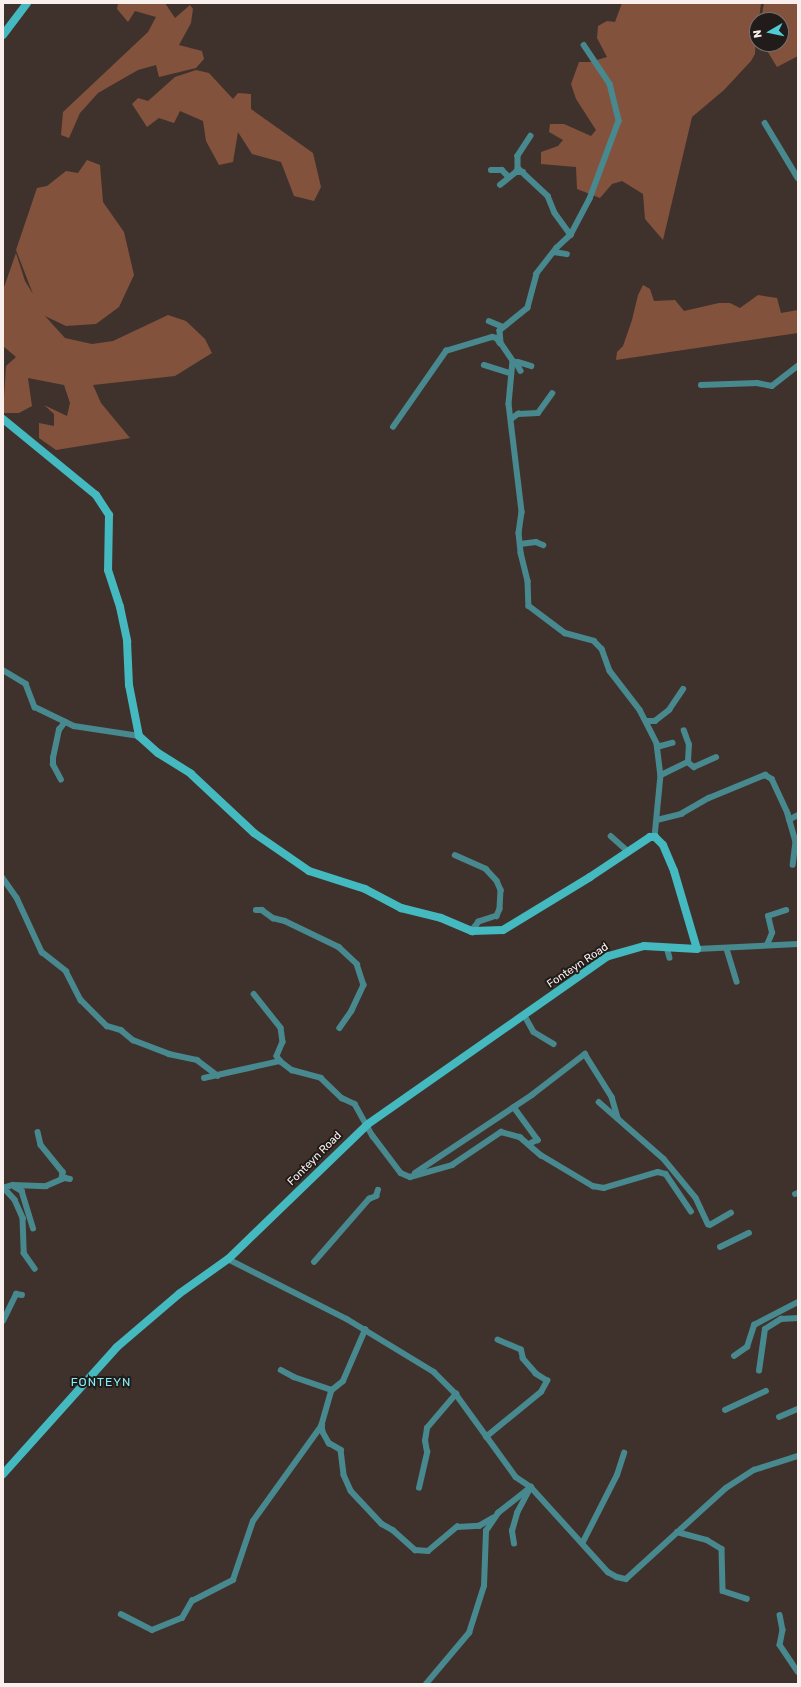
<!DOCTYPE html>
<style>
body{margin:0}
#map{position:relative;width:801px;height:1687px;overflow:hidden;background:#3f322c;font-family:Rubik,sans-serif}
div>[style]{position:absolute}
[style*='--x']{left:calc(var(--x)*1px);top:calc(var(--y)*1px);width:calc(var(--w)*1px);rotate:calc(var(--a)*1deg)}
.green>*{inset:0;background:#83523d}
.street>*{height:5.5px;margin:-2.75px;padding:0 2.75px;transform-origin:2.75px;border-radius:2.75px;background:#47898e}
.secondary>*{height:8px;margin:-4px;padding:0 4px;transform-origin:4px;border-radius:4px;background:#44b9c0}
span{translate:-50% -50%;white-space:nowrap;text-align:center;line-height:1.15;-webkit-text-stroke:4px #211b19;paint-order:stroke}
.street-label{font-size:11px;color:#f9f0ed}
.neighbourhood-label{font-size:12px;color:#84f0f8;letter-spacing:1px}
.frame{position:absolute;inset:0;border:4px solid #f9f0ed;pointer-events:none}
.north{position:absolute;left:749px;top:12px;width:40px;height:40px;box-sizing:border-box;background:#211b19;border:1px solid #77706e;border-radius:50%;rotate:261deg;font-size:11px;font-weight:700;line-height:16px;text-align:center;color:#f9f0ed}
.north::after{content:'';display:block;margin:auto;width:14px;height:18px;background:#51ccd4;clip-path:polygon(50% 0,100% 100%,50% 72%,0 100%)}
</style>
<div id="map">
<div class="green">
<div style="clip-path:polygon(118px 3px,165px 3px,175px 18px,190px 5px,193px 9px,191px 23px,179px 45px,202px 51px,204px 59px,196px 68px,159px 77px,156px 65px,138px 70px,98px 93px,80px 113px,69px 138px,61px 135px,63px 112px,148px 32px,156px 17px,135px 11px,128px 22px,117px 9px)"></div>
<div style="clip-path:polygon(622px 3px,761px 3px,759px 20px,757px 20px,755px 54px,751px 61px,724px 90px,692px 117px,663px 240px,645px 219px,643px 194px,622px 181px,612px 184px,600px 198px,577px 189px,576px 167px,541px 164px,541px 152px,558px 146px,563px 140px,549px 132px,550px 124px,564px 124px,591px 136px,596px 130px,576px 99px,571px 84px,579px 62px,590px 62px,607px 57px,597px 38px,598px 26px,607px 21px,615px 22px)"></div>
<div style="clip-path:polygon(764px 3px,798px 3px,798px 56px,777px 67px,763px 44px,781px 44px,781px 20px,761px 20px)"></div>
<div style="clip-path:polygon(196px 70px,209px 73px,233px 99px,238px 93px,251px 94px,251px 109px,313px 153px,321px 187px,314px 201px,294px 196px,281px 162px,252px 154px,238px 132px,233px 162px,219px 165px,206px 141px,203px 121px,180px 111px,174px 123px,159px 118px,147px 127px,132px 104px,138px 98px,148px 101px,175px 77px)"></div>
<div style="clip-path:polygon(87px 160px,100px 165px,103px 202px,124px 232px,134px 275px,119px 307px,96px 324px,66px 326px,45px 316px,65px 338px,92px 344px,113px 341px,168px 315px,186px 321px,205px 339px,212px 353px,175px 376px,93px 385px,101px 403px,130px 438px,56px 450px,39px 438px,39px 423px,54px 426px,54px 414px,44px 405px,67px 416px,70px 403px,64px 385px,28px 378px,32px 406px,19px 413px,3px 413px,6px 366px,16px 357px,3px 346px,3px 290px,16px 253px,25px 281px,33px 294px,16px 250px,37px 188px,47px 186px,66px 171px,78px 173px)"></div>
<div style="clip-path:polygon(643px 285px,650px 289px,654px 301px,675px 300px,684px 311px,719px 303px,730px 303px,740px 308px,758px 295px,777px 298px,781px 313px,798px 310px,798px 333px,616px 360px,617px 352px,623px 346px,632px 320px,638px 295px)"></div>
</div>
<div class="street">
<div style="--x:584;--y:45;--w:47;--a:56.3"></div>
<div style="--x:610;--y:84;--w:38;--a:76"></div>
<div style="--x:619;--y:121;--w:83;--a:110.4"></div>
<div style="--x:590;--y:199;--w:41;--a:117.8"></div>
<div style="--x:571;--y:235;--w:19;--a:137"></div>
<div style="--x:557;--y:248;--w:33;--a:128"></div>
<div style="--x:537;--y:274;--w:35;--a:105"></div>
<div style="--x:528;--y:308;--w:36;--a:141"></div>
<div style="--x:500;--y:331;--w:12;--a:85"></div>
<div style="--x:501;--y:343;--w:22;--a:56"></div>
<div style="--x:513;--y:361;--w:43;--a:95.3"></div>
<div style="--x:509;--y:404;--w:109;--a:83.1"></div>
<div style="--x:522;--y:512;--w:21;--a:98"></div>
<div style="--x:519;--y:533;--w:20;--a:84"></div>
<div style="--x:521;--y:553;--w:29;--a:76"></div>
<div style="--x:528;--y:581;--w:25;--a:88"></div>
<div style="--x:529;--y:606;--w:45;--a:36.9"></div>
<div style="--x:565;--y:633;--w:30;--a:15"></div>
<div style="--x:594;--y:641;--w:11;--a:45"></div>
<div style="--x:602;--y:649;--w:23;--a:70"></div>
<div style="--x:610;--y:671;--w:49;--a:52.4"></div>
<div style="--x:640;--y:710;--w:38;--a:63"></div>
<div style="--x:657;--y:744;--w:31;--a:83"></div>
<div style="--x:661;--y:775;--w:62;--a:95.5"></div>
<div style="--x:765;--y:123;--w:64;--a:59"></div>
<div style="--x:531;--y:136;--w:24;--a:123"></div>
<div style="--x:518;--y:156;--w:12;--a:90"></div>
<div style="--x:518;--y:168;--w:41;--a:43"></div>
<div style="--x:548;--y:196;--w:18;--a:68"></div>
<div style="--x:555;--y:213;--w:27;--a:54"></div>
<div style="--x:491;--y:170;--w:11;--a:0"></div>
<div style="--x:502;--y:170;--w:10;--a:45"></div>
<div style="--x:500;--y:185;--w:21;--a:-39"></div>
<div style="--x:516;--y:172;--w:7;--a:0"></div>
<div style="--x:554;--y:252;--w:13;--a:9"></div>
<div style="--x:489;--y:321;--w:15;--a:23"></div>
<div style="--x:516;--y:362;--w:10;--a:61"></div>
<div style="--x:518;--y:362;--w:14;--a:17"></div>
<div style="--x:484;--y:365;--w:28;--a:17"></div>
<div style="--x:701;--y:385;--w:56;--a:-2"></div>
<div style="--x:757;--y:383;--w:15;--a:11"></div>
<div style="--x:772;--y:386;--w:33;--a:-38"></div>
<div style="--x:511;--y:419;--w:9;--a:-36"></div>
<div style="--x:518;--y:414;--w:20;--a:-3"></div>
<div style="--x:538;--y:413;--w:24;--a:-54"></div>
<div style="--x:393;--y:427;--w:93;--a:-55.1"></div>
<div style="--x:446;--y:351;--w:48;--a:-16.9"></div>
<div style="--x:492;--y:337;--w:5;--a:11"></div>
<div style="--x:497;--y:338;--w:6;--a:59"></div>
<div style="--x:520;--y:544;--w:16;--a:-7"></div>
<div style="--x:536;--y:542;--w:8;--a:23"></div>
<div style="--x:3;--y:670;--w:27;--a:31"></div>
<div style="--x:26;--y:684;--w:25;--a:69"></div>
<div style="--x:35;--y:707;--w:43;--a:26"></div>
<div style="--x:74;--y:726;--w:66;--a:8.7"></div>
<div style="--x:646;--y:721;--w:9;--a:0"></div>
<div style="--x:655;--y:721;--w:18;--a:-38"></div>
<div style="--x:669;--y:710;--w:25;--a:-56"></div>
<div style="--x:657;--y:747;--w:16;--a:-15"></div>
<div style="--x:688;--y:762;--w:8;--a:40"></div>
<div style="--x:694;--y:767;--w:24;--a:-24"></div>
<div style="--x:661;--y:775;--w:30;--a:-26"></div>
<div style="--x:688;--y:762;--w:17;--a:-87"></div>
<div style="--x:689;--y:745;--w:15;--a:-110"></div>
<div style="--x:61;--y:780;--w:17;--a:-118"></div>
<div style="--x:53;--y:765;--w:7;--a:-90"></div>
<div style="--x:53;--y:758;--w:29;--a:-78"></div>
<div style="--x:59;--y:730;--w:10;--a:-53"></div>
<div style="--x:657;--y:820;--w:25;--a:-14"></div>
<div style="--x:681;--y:814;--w:32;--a:-30"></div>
<div style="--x:709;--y:798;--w:61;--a:-22.3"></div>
<div style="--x:765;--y:775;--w:8;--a:30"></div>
<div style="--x:772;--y:779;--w:38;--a:65"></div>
<div style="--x:788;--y:814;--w:29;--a:74"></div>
<div style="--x:796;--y:842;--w:23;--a:97"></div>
<div style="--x:789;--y:820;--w:10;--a:-29"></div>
<div style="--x:611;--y:836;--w:24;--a:42"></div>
<div style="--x:455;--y:855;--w:34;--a:24"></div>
<div style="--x:486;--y:869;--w:16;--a:47"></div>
<div style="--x:497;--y:881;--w:10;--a:66"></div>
<div style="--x:501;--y:890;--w:19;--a:93"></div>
<div style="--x:500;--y:909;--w:8;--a:113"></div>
<div style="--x:497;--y:916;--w:19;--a:162"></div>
<div style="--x:479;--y:922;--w:11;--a:128"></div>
<div style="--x:3;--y:878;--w:24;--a:55"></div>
<div style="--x:17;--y:898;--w:60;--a:65.2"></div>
<div style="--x:42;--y:952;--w:31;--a:38"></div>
<div style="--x:66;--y:971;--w:33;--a:63"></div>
<div style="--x:81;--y:1000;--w:37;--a:45"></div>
<div style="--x:107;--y:1026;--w:15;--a:16"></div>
<div style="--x:121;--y:1030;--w:16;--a:40"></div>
<div style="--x:133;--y:1040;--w:39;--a:21"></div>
<div style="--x:169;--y:1054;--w:29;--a:12"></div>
<div style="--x:197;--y:1060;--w:26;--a:37"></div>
<div style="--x:256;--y:910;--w:6;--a:0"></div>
<div style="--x:262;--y:910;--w:14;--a:36"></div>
<div style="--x:273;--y:918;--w:12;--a:14"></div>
<div style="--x:285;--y:921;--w:60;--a:25.7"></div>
<div style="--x:339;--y:947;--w:25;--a:43"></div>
<div style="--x:357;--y:964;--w:22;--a:72"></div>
<div style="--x:364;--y:985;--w:29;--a:115"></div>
<div style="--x:352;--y:1011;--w:21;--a:125"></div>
<div style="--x:767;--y:945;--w:13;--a:-67"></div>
<div style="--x:772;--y:933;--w:17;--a:-103"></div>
<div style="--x:768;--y:916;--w:19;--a:-18"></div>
<div style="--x:667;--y:947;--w:11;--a:75"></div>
<div style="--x:697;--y:949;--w:101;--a:-2.8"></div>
<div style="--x:727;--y:949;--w:34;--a:73"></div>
<div style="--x:254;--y:994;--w:43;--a:51.5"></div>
<div style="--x:281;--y:1028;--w:14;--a:82"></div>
<div style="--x:283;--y:1042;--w:15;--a:113"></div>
<div style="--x:277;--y:1056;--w:6;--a:59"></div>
<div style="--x:280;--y:1061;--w:15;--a:37"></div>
<div style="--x:292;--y:1070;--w:30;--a:15"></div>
<div style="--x:321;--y:1078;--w:29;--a:44"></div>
<div style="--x:342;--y:1098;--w:14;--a:25"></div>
<div style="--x:355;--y:1104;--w:37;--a:61"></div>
<div style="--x:373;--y:1136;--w:46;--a:52.9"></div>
<div style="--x:401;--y:1173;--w:10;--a:24"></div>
<div style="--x:410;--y:1177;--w:44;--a:-15.9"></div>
<div style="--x:452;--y:1165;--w:59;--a:-34"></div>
<div style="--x:501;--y:1132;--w:20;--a:15"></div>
<div style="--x:520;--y:1137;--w:28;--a:41"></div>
<div style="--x:541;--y:1155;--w:61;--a:30.8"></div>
<div style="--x:593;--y:1186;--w:11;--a:10"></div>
<div style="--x:604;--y:1188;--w:56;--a:-16.5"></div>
<div style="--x:658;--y:1172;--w:8;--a:14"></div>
<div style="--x:666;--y:1174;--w:45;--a:56"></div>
<div style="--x:525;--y:1016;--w:18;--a:61"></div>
<div style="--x:534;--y:1032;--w:23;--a:31"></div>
<div style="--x:204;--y:1078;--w:78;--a:-12.6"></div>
<div style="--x:599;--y:1102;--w:86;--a:41.2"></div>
<div style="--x:664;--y:1159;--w:50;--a:50.6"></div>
<div style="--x:696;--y:1198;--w:29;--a:65"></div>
<div style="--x:514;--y:1107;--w:41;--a:54"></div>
<div style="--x:538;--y:1140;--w:9;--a:153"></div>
<div style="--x:38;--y:1132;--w:13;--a:77"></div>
<div style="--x:41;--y:1145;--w:35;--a:51"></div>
<div style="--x:63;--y:1172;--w:7;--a:98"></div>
<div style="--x:415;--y:1173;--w:141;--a:-33.7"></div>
<div style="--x:532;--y:1095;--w:67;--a:-37.7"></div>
<div style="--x:585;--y:1054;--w:51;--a:57.9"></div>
<div style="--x:612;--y:1097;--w:22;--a:74"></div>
<div style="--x:15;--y:1187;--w:8;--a:30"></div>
<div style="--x:22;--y:1191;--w:39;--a:73"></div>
<div style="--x:3;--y:1188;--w:10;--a:-17"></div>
<div style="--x:13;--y:1185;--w:33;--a:2"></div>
<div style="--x:46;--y:1186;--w:21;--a:-23"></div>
<div style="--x:65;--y:1178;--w:5;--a:11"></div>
<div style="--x:4;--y:1188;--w:16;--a:47"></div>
<div style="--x:15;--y:1200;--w:20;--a:66"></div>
<div style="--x:23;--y:1218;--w:35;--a:88"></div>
<div style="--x:24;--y:1253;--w:19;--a:55"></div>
<div style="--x:795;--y:1194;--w:3;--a:-18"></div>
<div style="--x:710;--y:1225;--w:24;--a:-30"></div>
<div style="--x:720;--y:1247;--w:32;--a:-26"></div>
<div style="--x:228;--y:1259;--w:133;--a:26.8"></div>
<div style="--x:347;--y:1319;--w:102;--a:31.3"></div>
<div style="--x:434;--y:1372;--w:31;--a:45"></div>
<div style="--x:456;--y:1394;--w:102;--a:54.1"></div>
<div style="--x:516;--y:1477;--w:18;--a:34"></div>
<div style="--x:531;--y:1487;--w:115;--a:47.8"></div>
<div style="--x:608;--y:1572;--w:10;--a:29"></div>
<div style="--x:617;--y:1577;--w:9;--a:13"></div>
<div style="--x:626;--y:1579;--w:135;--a:-42.3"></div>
<div style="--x:726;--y:1488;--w:33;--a:-33"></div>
<div style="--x:754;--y:1470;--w:46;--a:-17.7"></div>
<div style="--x:314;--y:1262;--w:84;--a:-48.9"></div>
<div style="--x:369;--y:1199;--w:8;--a:-23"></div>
<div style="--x:376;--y:1196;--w:6;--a:-72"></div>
<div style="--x:3;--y:1321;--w:30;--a:-64"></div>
<div style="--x:16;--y:1294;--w:6;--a:9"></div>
<div style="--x:734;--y:1356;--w:16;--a:-35"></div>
<div style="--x:747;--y:1347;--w:23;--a:-72"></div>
<div style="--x:754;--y:1325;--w:50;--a:-27.6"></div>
<div style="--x:281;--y:1370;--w:15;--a:28"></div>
<div style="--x:294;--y:1377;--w:40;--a:18.9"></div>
<div style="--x:332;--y:1390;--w:14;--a:-39"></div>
<div style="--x:343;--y:1381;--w:56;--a:-66.7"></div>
<div style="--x:759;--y:1371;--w:42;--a:-81.9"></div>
<div style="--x:765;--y:1329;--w:19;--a:-32"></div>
<div style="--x:781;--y:1319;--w:17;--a:-3"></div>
<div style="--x:332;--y:1390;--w:36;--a:106"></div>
<div style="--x:322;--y:1425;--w:7;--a:82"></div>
<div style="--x:323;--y:1432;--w:13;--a:61"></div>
<div style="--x:329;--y:1443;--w:14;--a:30"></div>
<div style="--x:341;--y:1450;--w:25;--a:83"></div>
<div style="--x:344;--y:1475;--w:17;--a:66"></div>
<div style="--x:351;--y:1491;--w:45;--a:46.8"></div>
<div style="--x:382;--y:1524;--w:13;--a:29"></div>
<div style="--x:393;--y:1530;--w:30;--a:42"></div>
<div style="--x:415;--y:1550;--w:13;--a:4"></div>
<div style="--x:428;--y:1551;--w:38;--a:-40"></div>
<div style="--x:457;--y:1527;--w:22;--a:-3"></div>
<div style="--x:479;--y:1526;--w:16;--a:-30"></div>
<div style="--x:725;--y:1410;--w:45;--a:-24.9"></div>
<div style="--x:779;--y:1417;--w:21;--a:-23"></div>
<div style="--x:486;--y:1437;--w:71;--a:-39.3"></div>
<div style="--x:541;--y:1392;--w:13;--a:-61"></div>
<div style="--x:547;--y:1381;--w:13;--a:-148"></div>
<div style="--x:536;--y:1374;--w:20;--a:-131"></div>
<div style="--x:523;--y:1359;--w:9;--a:-103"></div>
<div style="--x:521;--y:1350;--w:25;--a:-157"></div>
<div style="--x:419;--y:1488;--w:37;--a:-77"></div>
<div style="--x:427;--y:1452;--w:11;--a:-100"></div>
<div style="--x:425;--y:1441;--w:13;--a:-81"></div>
<div style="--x:427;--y:1428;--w:45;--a:-49.5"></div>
<div style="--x:677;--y:1532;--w:31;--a:15"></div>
<div style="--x:707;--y:1540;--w:17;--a:31"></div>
<div style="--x:722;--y:1549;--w:42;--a:88.6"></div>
<div style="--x:723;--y:1591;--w:25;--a:18"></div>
<div style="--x:583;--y:1542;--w:75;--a:-63.1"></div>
<div style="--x:617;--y:1475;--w:23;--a:-72"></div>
<div style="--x:514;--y:1544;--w:13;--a:-99"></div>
<div style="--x:512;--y:1531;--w:19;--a:-74"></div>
<div style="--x:517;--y:1513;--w:27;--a:-62"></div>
<div style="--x:121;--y:1614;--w:35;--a:27"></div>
<div style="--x:152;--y:1630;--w:32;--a:-22"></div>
<div style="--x:182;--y:1618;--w:20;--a:-60"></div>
<div style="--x:192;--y:1601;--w:46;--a:-27.1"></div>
<div style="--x:233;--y:1580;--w:62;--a:-71.3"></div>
<div style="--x:253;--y:1521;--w:118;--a:-54.3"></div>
<div style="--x:780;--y:1615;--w:15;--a:79"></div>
<div style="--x:783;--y:1630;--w:15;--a:101"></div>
<div style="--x:780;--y:1645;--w:32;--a:56"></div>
<div style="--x:426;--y:1684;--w:67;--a:-49.9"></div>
<div style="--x:469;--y:1633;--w:49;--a:-72.3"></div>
<div style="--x:484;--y:1586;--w:55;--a:-87.9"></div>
<div style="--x:486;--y:1531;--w:22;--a:-56"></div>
<div style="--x:498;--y:1513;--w:42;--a:-38.2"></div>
</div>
<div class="secondary">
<div style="--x:3;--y:35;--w:40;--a:-53"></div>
<div style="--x:3;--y:419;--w:120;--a:39.3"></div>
<div style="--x:96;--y:495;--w:24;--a:57"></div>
<div style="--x:109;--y:515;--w:55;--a:91"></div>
<div style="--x:108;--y:570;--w:39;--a:72"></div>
<div style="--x:120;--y:607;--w:35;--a:78"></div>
<div style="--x:127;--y:641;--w:44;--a:87.4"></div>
<div style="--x:129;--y:685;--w:52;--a:78.9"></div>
<div style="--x:139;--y:736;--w:25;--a:42"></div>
<div style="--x:158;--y:753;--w:39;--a:32"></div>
<div style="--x:191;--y:774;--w:86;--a:43.1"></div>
<div style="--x:254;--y:833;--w:67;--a:34.6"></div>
<div style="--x:309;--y:871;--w:59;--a:17.8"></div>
<div style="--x:365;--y:889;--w:41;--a:27.8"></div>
<div style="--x:401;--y:908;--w:41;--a:14"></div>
<div style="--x:441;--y:918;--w:34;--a:23"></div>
<div style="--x:472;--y:931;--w:31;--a:-2"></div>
<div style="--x:503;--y:930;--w:102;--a:-31.3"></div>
<div style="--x:590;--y:877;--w:72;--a:-33.7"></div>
<div style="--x:650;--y:837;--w:5;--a:0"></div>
<div style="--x:655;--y:837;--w:11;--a:45"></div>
<div style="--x:663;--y:845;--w:28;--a:67"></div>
<div style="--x:674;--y:871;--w:81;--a:73.6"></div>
<div style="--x:697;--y:949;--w:53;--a:-176.8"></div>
<div style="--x:644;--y:946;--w:37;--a:164"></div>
<div style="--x:608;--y:956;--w:293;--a:145"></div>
<div style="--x:368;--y:1124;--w:194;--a:136"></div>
<div style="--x:228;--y:1259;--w:60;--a:144.5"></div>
<div style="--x:179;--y:1294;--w:82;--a:139.5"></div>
<div style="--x:117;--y:1347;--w:171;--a:131.9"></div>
</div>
<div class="street-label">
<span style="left:578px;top:966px;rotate:-34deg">Fonteyn Road</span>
<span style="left:315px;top:1159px;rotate:-45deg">Fonteyn Road</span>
</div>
<div class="neighbourhood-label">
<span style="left:101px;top:1383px">FONTEYN</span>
</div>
<div class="frame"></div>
<div class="north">N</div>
</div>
